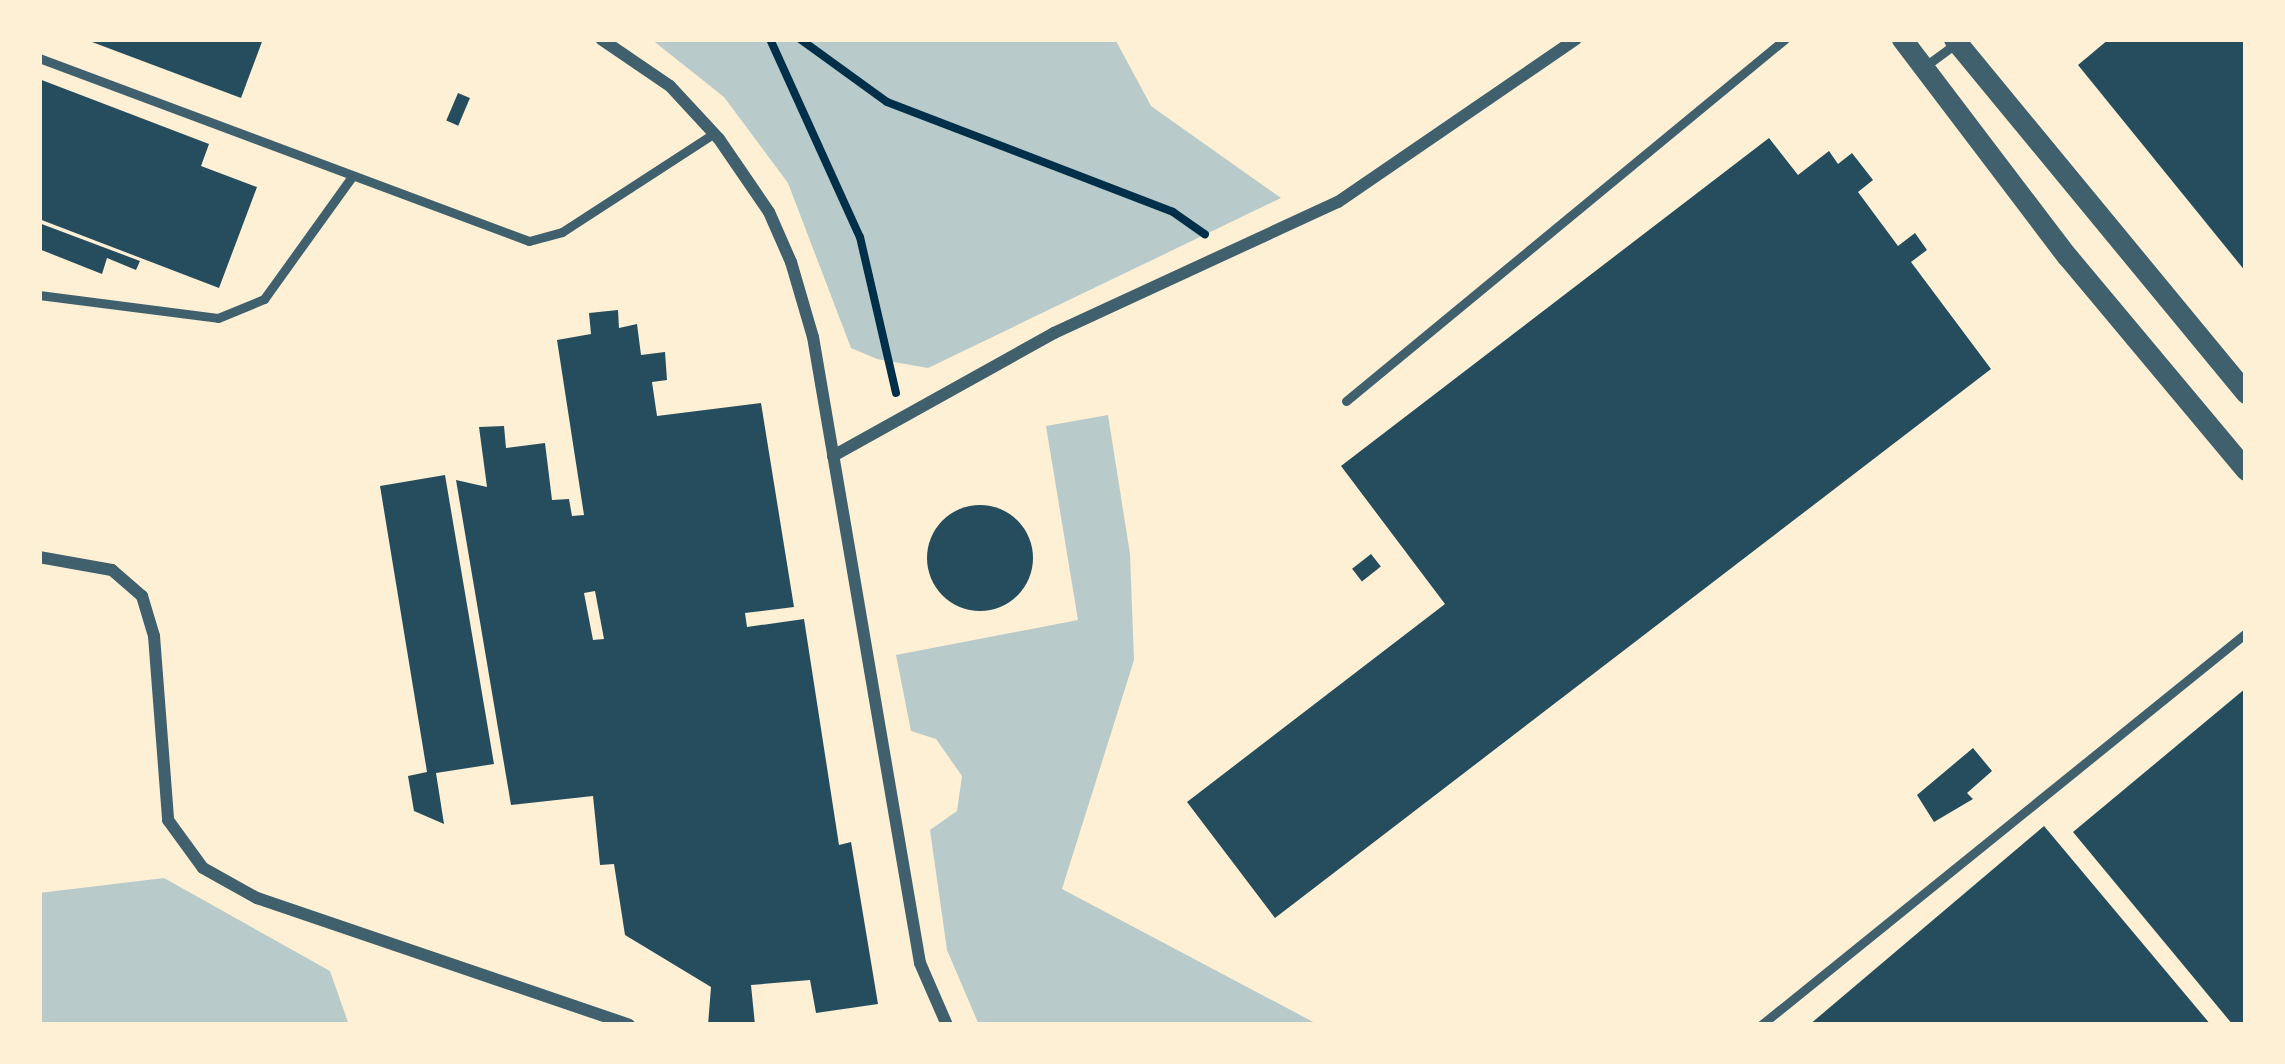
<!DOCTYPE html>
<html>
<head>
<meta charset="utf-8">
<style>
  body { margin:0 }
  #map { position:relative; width:2285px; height:1064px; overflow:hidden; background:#fdf0d5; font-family:Cabin,sans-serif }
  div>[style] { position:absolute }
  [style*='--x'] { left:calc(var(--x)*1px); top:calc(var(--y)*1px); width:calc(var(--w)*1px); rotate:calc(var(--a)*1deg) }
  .green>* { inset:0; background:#b9caca }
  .building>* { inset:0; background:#264d5e; transform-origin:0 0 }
  .round { border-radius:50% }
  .path>* { height:8px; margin:-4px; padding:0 4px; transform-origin:4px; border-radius:4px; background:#003049 }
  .service>* { height:9px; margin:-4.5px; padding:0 4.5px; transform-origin:4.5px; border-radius:4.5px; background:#3f606c }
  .minor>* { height:12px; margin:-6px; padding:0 6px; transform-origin:6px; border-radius:6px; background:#3f606c }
  .tertiary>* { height:21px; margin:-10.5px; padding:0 10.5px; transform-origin:10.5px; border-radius:10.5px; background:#3f606c }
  span { translate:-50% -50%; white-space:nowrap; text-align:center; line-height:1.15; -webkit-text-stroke:12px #fdf0d5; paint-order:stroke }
  .frame { position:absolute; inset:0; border:42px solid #fdf0d5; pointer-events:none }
</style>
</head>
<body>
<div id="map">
  <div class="green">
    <i style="clip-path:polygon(651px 39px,1115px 39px,1151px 106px,1281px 198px,928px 368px,877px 359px,851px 348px,788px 183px,724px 97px)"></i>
    <i style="clip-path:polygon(1108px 415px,1130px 554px,1134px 660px,1062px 889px,1319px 1025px,979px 1025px,947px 950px,930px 830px,957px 811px,962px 776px,936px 739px,911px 731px,896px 655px,1078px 620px,1046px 426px)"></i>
    <i style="clip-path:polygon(164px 878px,330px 971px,349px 1025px,39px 1025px,39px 893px)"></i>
  </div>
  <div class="building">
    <i style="clip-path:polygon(84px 39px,263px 39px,241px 98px)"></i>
    <i style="clip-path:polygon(2109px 39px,2246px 39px,2246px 272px,2078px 65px)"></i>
    <i style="clip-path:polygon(39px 79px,209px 144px,201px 166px,257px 187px,219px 288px,39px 219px)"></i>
    <i style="left:458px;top:93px;width:13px;height:30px;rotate:23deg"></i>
    <i style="clip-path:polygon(1769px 138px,1798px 175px,1829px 151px,1838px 164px,1852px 153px,1873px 180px,1858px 192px,1898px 246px,1915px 233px,1927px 250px,1911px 262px,1991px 369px,1275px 918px,1187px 802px,1445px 604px,1341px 466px)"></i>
    <i style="clip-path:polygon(39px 223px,140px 261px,136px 270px,107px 258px,102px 274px,39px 249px)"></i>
    <i style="clip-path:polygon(evenodd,618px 310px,619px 328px,637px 324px,641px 355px,665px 352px,667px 380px,652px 382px,657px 416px,761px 403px,794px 607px,745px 613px,747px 627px,804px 619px,839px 845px,851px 842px,878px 1004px,816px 1013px,810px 980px,751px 985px,755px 1025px,708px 1025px,711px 987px,625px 935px,614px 864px,600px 865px,593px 796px,511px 805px,456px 480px,487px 487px,479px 427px,504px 426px,506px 448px,545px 443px,552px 500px,569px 499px,572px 516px,584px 515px,557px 340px,591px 334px,589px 313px,618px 310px,595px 591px,604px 639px,593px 640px,584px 593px,595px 591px)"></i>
    <i style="clip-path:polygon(445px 475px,494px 764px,436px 773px,444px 824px,414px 811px,408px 776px,427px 772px,380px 486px)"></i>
    <i class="round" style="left:927px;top:505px;width:106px;height:106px"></i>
    <i style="left:1371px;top:554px;width:16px;height:24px;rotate:52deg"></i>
    <i style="clip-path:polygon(2246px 688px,2246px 1025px,2233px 1025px,2073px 832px)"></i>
    <i style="clip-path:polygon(1973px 748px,1992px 771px,1967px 793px,1973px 799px,1934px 822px,1917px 795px)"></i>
    <i style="clip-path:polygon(2044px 826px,2211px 1025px,1809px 1025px)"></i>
  </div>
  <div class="path">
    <i style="--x:770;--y:39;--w:217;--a:65.6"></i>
    <i style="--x:860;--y:237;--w:160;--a:77"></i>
    <i style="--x:800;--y:39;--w:107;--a:35.9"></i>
    <i style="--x:887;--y:102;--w:306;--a:21"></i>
    <i style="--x:1173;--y:212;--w:39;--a:35"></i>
  </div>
  <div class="service">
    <i style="--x:39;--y:58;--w:523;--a:20.48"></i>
    <i style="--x:529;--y:241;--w:34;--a:-15"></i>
    <i style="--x:562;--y:232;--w:180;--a:-33"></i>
    <i style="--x:1924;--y:67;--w:42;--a:-36.3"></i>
    <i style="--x:39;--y:295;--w:180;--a:7.3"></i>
    <i style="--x:218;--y:318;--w:50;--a:-22.4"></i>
    <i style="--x:264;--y:299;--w:149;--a:-54.3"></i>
    <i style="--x:1346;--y:401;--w:569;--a:-39.51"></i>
    <i style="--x:1761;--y:1025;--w:624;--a:-38.95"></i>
  </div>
  <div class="minor">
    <i style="--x:601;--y:39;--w:83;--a:34.3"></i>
    <i style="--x:670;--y:86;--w:72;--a:47.2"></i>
    <i style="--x:719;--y:139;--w:88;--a:55.6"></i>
    <i style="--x:769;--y:212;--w:55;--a:66.3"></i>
    <i style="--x:791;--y:262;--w:78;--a:73.7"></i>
    <i style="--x:813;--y:337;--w:635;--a:80.3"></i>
    <i style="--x:920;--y:963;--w:68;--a:66.5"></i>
    <i style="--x:833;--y:456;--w:253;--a:-29.1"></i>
    <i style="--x:1054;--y:333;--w:313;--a:-24.8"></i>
    <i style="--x:1338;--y:202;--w:288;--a:-34.4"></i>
    <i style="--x:39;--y:557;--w:74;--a:10.1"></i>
    <i style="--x:112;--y:570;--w:40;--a:41"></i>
    <i style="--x:142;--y:596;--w:42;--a:73.3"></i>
    <i style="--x:154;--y:636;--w:185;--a:85.6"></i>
    <i style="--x:168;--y:820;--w:59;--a:53.9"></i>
    <i style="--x:203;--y:868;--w:62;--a:29.1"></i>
    <i style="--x:257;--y:898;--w:393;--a:18.8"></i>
  </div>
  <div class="tertiary">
    <i style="--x:1902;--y:39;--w:273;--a:52.8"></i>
    <i style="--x:2067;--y:256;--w:279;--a:50.1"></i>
    <i style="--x:1954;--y:39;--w:459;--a:50.5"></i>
  </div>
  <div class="frame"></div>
</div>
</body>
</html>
